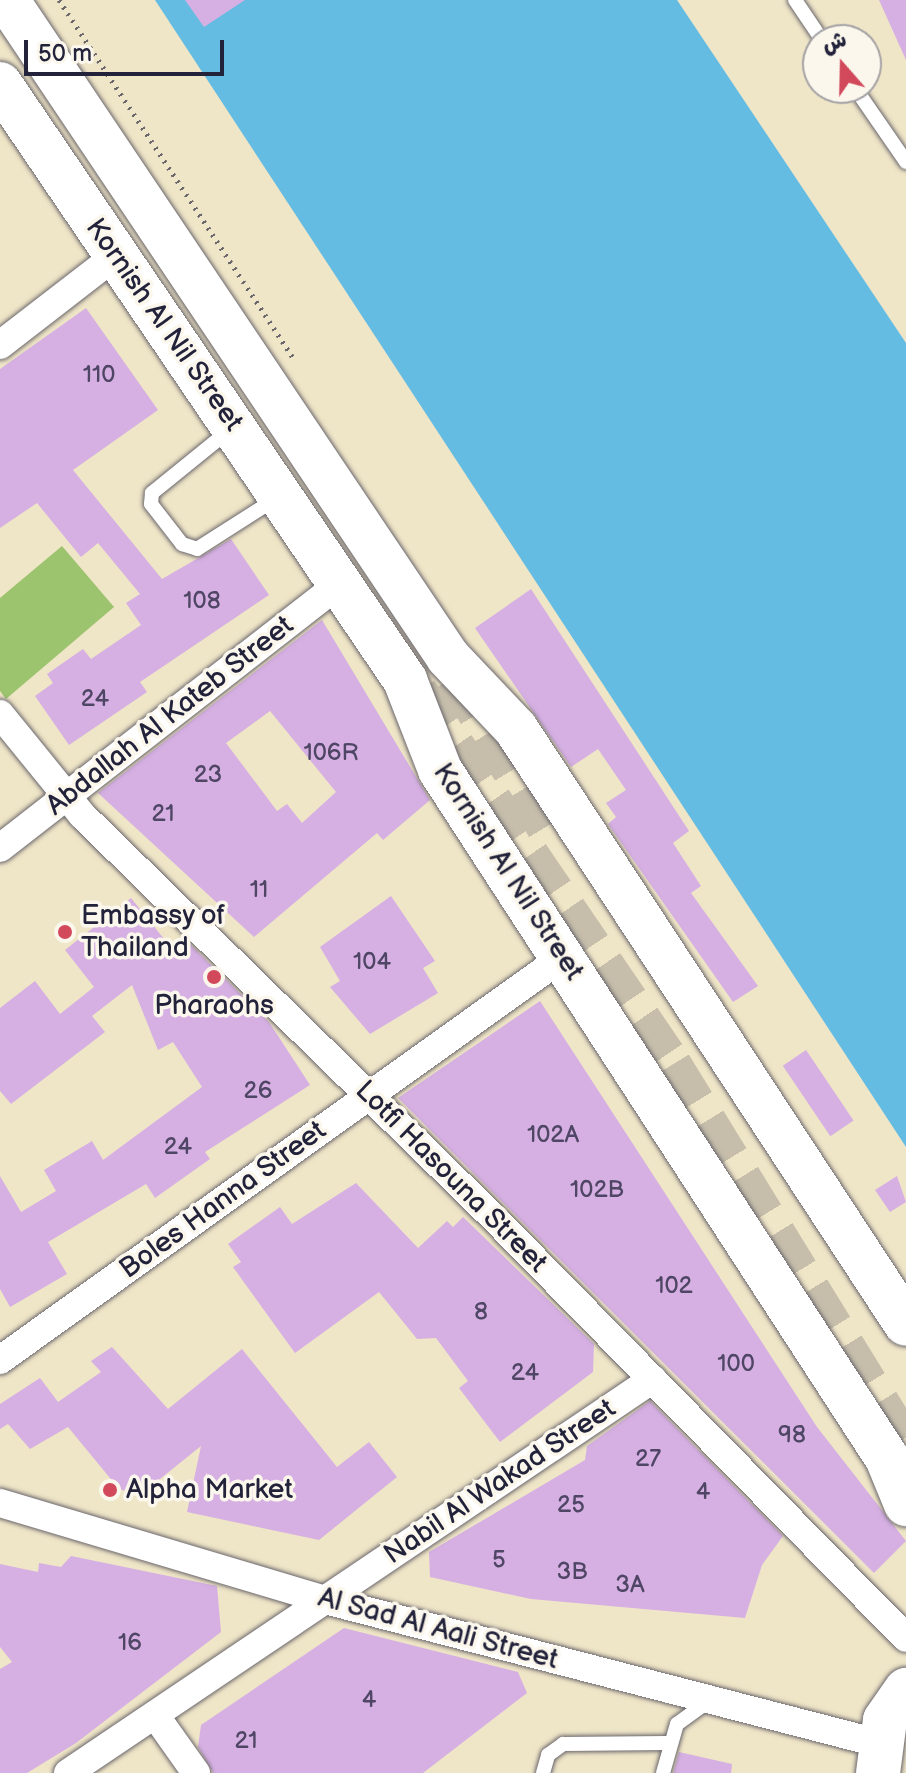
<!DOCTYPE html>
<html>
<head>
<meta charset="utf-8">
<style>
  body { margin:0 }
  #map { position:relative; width:906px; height:1773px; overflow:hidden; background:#efe5c7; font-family:"Balsamiq Sans","Playpen Sans Arabic",sans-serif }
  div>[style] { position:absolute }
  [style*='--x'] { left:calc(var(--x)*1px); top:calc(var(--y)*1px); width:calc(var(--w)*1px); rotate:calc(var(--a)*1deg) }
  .green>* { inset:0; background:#9cc36e }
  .water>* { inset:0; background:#65bce2 }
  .building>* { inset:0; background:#d6b0e3; transform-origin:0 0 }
  .primary-tunnel>* { height:44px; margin-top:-22px; transform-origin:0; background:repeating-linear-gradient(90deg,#c6beab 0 44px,transparent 0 66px) }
  .path>* { height:5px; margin-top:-2.5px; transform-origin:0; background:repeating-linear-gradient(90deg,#6a666c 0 2px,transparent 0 8px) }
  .roads { filter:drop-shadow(0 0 2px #6a666c) drop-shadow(0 0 2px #6a666c) }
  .service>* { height:14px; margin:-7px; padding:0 7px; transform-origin:7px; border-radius:7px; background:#fff }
  .minor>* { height:28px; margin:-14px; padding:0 14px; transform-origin:14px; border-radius:14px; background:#fff }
  .primary>* { height:44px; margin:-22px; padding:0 22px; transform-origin:22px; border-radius:22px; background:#fff }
  .dots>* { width:22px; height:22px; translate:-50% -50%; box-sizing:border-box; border:4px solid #fbf7ec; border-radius:50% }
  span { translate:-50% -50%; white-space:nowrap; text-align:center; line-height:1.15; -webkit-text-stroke:7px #fbf7ec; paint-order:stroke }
  .number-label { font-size:24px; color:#4f4665 }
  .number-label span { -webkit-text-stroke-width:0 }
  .street-label { font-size:28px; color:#22223b }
  .poi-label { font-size:28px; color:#22223b }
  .left { translate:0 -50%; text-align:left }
  .north { position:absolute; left:802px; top:24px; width:80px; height:80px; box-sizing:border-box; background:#fbf7ec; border:2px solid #a4a2a5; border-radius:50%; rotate:340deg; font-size:22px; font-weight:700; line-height:32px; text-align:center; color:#22223b }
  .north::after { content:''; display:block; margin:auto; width:28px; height:36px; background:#d1495b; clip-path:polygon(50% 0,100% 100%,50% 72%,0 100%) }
  .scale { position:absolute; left:24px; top:40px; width:200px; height:36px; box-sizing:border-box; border:4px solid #22223b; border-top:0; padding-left:10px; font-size:24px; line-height:28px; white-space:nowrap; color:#22223b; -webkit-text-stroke:6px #fbf7ec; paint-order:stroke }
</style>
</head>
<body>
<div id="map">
  <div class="green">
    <i style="clip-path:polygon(62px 546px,114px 607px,6px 699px,0 691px,0 598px)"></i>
  </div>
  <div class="water">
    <i style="clip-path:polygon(155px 0,677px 0,906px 343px,906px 1147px)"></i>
  </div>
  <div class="building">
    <i style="clip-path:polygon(185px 0,245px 0,204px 27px)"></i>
    <i style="clip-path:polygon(879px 0,906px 0,906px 60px)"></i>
    <i style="clip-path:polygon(86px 308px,158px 410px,73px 470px,162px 579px,231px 539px,269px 595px,140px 682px,147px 692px,69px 745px,35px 696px,53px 683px,47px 674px,83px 649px,91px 659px,141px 625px,126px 603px,140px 594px,98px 543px,81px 557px,37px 503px,0 528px,0 369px)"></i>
    <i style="clip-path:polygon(531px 589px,689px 831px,673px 843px,701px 886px,691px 893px,758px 986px,733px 1002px,608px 824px,616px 817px,606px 803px,626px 790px,598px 749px,571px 767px,475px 628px)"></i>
    <i style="clip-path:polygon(evenodd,322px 620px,430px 800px,383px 840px,377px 833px,254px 937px,98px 793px,322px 620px,270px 711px,336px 792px,302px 823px,287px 804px,277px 811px,226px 743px,270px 711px)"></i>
    <i style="clip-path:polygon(391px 896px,435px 961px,423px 968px,438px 993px,370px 1034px,330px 987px,340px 981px,320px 947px)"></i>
    <i style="clip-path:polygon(131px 898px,177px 955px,190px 944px,269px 1022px,310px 1085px,205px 1152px,210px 1159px,155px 1198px,146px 1184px,48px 1242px,67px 1274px,10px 1307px,0 1289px,0 1176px,21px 1212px,56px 1191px,44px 1170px,92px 1141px,103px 1160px,202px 1087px,173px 1042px,158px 1050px,132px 985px,92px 1016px,105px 1032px,11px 1104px,0 1091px,0 1008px,35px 981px,60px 1014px,94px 987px,65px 950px)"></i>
    <i style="clip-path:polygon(540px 1001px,817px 1427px,906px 1541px,874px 1573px,398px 1098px)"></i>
    <i style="left:806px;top:1050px;width:85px;height:28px;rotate:56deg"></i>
    <i style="clip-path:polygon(897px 1176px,906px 1202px,890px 1212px,875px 1190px)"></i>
    <i style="clip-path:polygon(356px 1183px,418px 1248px,447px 1221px,453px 1227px,463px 1217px,594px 1344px,593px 1372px,500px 1442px,459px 1388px,468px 1381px,436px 1338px,417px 1339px,379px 1292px,295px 1353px,233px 1267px,241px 1262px,228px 1244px,280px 1207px,292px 1224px)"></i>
    <i style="clip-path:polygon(112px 1347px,168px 1409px,242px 1349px,337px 1467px,369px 1442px,397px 1477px,319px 1540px,187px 1512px,201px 1446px,140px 1495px,119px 1489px,68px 1427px,30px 1449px,8px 1424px,0 1429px,0 1404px,40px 1378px,58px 1402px,101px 1372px,91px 1361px)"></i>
    <i style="clip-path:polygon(650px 1401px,783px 1536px,762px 1565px,745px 1618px,531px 1599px,430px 1577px,429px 1552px,585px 1460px,587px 1446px)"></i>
    <i style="clip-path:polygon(71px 1556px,217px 1586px,221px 1632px,76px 1743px,27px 1773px,0 1773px,0 1669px,12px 1662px,0 1647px,0 1564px,38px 1572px,39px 1563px,61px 1567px)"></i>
    <i style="clip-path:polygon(344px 1628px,518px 1672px,527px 1693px,423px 1773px,213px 1773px,198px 1747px,201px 1725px)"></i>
    <i style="clip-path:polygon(679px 1752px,732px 1764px,731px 1773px,673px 1773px)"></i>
  </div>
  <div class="primary-tunnel">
    <i style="--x:457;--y:675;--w:192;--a:58.9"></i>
    <i style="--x:416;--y:693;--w:451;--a:55.7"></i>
    <i style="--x:670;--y:1066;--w:450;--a:58.4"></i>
  </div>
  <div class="path">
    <i style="--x:59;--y:0;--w:431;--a:56.8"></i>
  </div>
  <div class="roads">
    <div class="service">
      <i style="--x:795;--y:0;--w:48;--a:56"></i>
      <i style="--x:855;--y:88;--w:90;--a:55.4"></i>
      <i style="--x:231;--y:429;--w:102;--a:141"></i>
      <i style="--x:152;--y:493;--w:11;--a:95"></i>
      <i style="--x:151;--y:504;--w:51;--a:52.2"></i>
      <i style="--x:182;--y:544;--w:16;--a:18"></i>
      <i style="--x:197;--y:549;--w:95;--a:-32.5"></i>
      <i style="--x:543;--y:1773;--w:19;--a:-74"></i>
      <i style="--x:548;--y:1755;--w:19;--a:-36"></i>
      <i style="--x:563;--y:1744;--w:103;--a:-0.6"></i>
      <i style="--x:663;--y:1773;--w:51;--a:-74.1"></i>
      <i style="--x:677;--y:1724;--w:37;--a:-36"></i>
    </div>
    <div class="minor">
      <i style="--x:0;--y:345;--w:145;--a:-37.7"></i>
      <i style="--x:0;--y:714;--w:130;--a:50.9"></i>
      <i style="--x:82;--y:815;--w:576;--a:44.37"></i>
      <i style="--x:494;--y:1218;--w:588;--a:45.55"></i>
      <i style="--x:0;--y:848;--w:431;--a:-37.9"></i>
      <i style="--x:0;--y:1360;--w:692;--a:-35.6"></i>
      <i style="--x:0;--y:1503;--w:339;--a:16.6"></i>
      <i style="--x:325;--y:1600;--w:571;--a:14.5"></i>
      <i style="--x:155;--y:1715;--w:71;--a:54.7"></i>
      <i style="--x:68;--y:1773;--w:705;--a:-33.96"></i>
    </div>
    <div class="primary">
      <i style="--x:7;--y:0;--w:791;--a:56.13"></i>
      <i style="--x:448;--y:657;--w:99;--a:46.6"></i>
      <i style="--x:516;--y:729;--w:711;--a:56.76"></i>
      <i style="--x:0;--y:84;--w:721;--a:55.8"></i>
      <i style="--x:405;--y:680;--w:97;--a:68.7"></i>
      <i style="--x:440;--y:770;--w:820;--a:56.99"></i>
      <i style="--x:887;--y:1458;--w:50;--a:67.6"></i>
      <i style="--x:878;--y:1773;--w:53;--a:-82.5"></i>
      <i style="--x:885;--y:1720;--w:37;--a:-55"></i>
    </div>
  </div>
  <div class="dots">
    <i style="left:65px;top:932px;background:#d1495b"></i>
    <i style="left:214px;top:977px;background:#d1495b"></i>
    <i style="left:110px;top:1490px;background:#d1495b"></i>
  </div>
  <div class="number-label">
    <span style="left:99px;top:375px">110</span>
    <span style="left:202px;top:601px">108</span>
    <span style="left:95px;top:699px">24</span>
    <span style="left:331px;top:753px">106R</span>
    <span style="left:208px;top:775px">23</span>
    <span style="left:163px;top:814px">21</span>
    <span style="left:259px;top:890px">11</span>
    <span style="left:372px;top:962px">104</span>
    <span style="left:258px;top:1091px">26</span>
    <span style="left:553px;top:1135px">102A</span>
    <span style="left:178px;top:1147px">24</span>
    <span style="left:597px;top:1190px">102B</span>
    <span style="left:674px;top:1286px">102</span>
    <span style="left:481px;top:1312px">8</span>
    <span style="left:736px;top:1364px">100</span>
    <span style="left:525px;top:1373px">24</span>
    <span style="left:792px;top:1435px">98</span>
    <span style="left:648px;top:1459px">27</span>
    <span style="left:703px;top:1492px">4</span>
    <span style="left:571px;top:1505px">25</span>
    <span style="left:499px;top:1560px">5</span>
    <span style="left:572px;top:1572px">3B</span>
    <span style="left:630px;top:1585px">3A</span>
    <span style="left:130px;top:1643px">16</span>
    <span style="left:369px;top:1700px">4</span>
    <span style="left:246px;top:1741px">21</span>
  </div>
  <div class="street-label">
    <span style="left:164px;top:325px;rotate:55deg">Kornish Al Nil Street</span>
    <span style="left:170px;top:716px;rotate:-38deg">Abdallah Al Kateb Street</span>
    <span style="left:508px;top:872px;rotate:57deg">Kornish Al Nil Street</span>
    <span style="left:451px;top:1177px;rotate:45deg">Lotfi Hasouna Street</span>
    <span style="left:223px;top:1200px;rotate:-36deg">Boles Hanna Street</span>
    <span style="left:500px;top:1482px;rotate:-34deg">Nabil Al Wakad Street</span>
    <span style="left:438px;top:1629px;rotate:15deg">Al Sad Al Aali Street</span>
  </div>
  <div class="poi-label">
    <span class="left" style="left:81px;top:932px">Embassy of<br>Thailand</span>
    <span style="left:214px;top:1006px">Pharaohs</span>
    <span class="left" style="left:126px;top:1490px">Alpha Market</span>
  </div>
  <div class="north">ش</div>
  <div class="scale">50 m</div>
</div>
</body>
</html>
